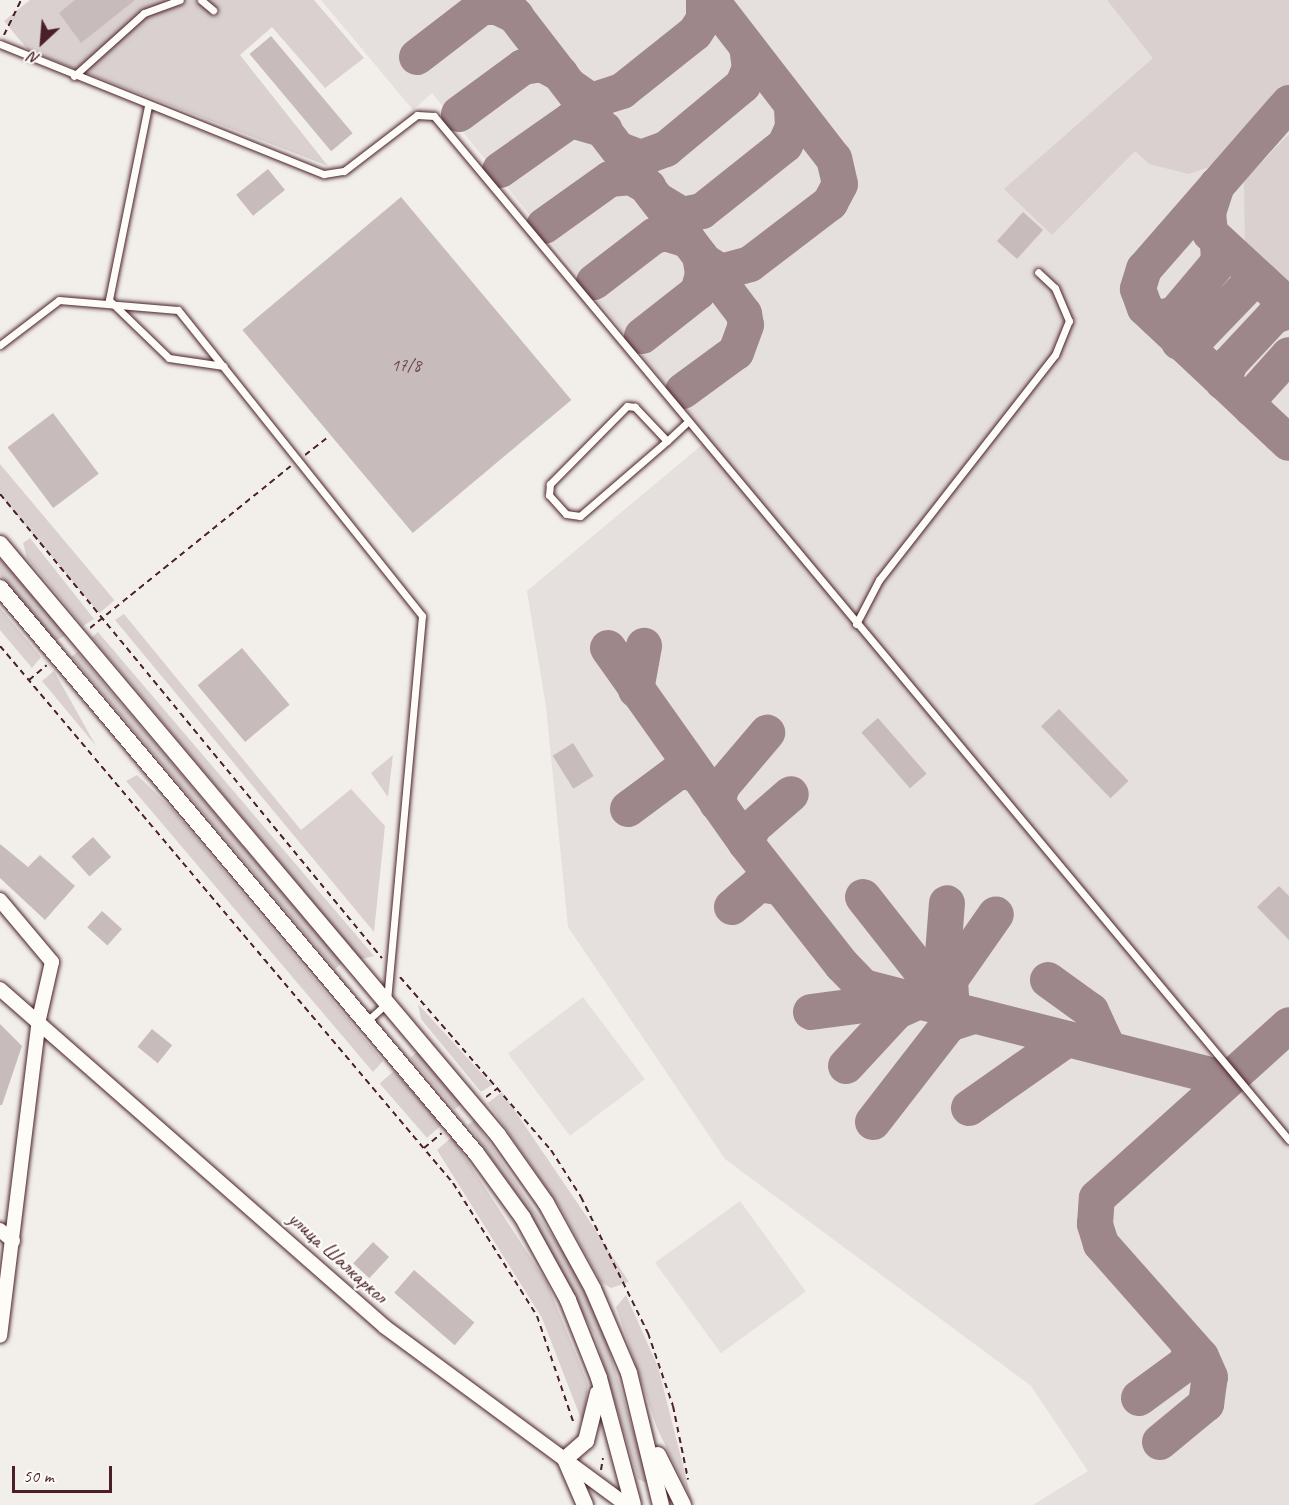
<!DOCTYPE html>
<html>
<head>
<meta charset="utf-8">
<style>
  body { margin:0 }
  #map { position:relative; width:1289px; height:1505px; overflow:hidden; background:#f2efeb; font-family:Caveat,sans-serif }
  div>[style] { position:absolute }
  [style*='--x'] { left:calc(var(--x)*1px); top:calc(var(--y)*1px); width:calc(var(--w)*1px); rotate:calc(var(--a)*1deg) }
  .built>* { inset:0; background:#e5dfdd; transform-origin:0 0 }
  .green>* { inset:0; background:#d9d0cf; transform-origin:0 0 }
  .taxiway>* { height:36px; margin:-18px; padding:0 18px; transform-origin:18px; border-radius:18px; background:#9e878b }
  .building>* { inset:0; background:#c8bbbb; transform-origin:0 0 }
  .path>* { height:2px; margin-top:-1px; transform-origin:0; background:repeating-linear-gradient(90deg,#4a1f2b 0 6px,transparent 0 10.5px) }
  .roads { filter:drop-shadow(0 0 2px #4a1f2b) drop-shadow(0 0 2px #4a1f2b) }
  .service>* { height:7px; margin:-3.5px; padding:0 3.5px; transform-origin:3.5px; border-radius:3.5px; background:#fdfcf7 }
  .minor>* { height:14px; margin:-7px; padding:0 7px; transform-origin:7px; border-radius:7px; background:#fdfcf7 }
  .tertiary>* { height:16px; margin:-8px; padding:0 8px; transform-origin:8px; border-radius:8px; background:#fdfcf7 }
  span { translate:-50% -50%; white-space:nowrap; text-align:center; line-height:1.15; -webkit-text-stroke:4.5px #fdfcf7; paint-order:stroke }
  .number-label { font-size:18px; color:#6a464f }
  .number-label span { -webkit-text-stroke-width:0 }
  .street-label { font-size:21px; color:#4a1f2b }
  .north { position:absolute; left:12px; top:12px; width:60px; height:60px; -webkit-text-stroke:4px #fdfcf7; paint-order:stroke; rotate:206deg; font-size:16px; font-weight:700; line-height:24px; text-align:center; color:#4a1f2b }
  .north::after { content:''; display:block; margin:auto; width:21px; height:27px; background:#4a1f2b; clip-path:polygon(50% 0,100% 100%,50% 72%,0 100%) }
  .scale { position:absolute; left:12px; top:1466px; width:100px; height:27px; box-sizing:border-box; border:3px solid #4a1f2b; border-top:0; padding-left:8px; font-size:18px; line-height:21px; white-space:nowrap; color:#4a1f2b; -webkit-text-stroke:4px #fdfcf7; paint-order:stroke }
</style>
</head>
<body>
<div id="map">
  <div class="built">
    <i style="clip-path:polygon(321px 0,1289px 0,1289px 1505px,1033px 1505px,1088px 1471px,1031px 1386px,725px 1159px,568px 927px,546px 707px,527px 591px,709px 439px,432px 93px,413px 110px)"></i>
    <i style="left:583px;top:997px;width:103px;height:94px;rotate:53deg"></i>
    <i style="left:740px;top:1201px;width:112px;height:105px;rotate:54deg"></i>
  </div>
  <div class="green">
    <i style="clip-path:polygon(30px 0,314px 0,364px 58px,325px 88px,272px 27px,240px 55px,328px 166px,29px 51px,4px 21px)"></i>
    <i style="clip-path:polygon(1107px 0,1289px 0,1289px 88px,1220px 163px,1189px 174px,1149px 164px,1135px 151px,1052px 235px,1004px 189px,1153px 58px)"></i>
    <i style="clip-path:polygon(1289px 134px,1289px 289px,1245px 249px,1244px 181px)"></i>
    <i style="left:0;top:464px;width:178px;height:20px;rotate:50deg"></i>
    <i style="clip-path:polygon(30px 538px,94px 619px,83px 626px,27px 558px,23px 543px)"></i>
    <i style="clip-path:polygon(0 558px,66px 635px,55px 641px,0 575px)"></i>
    <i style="clip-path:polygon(0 608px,41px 657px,32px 668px,0 630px)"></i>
    <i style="clip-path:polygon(124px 614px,301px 830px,351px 789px,385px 826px,374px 932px,115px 620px)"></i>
    <i style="clip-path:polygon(98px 632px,374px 956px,361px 959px,92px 637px)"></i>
    <i style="clip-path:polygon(77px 652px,342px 963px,335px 969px,72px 657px)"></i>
    <i style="clip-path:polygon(54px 671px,96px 746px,42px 681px)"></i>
    <i style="clip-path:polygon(393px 755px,388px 797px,371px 773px)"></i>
    <i style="clip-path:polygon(137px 775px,172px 809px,383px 1061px,373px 1072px,126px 781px)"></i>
    <i style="clip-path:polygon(418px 1004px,492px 1085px,481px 1092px,421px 1019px)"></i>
    <i style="left:417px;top:1052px;width:68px;height:9px;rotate:49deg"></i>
    <i style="left:394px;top:1071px;width:72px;height:19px;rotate:49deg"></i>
    <i style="clip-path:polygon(502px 1092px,593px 1226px,629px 1282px,611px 1288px,601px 1282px,560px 1207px,488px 1103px)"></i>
    <i style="clip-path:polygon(474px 1120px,572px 1265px,604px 1333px,649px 1484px,638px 1479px,595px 1336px,519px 1197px,468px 1125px)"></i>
    <i style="clip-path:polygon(452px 1137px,547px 1283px,588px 1384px,583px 1424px,542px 1318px,437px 1150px)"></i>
    <i style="clip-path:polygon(626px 1295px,658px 1367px,692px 1501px,657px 1428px,616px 1307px)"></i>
  </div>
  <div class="taxiway">
    <i style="--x:503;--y:0;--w:303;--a:52.4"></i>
    <i style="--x:417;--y:57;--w:82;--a:-37.6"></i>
    <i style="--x:482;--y:7;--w:15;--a:0"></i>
    <i style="--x:497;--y:7;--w:21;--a:25"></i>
    <i style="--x:571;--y:87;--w:24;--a:35"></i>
    <i style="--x:591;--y:101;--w:33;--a:-18"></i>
    <i style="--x:622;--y:91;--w:93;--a:-38.5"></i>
    <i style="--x:695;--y:33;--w:17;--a:-57"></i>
    <i style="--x:704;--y:19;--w:19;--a:-90"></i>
    <i style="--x:1289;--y:103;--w:220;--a:131.1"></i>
    <i style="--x:1144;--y:269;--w:21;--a:107"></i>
    <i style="--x:1138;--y:289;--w:20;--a:70"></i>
    <i style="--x:1145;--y:308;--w:197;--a:43.2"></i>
    <i style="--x:459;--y:114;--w:79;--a:-36.3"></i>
    <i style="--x:523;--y:67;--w:19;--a:-9"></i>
    <i style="--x:542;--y:64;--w:21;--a:28"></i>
    <i style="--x:620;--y:150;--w:22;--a:21"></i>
    <i style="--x:641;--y:158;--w:27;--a:-20"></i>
    <i style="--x:666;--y:149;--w:100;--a:-39.7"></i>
    <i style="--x:743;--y:85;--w:18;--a:-68"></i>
    <i style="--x:750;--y:68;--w:21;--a:-98"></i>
    <i style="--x:500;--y:170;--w:87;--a:-35.2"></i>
    <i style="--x:571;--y:120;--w:35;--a:16"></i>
    <i style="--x:1217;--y:185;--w:29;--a:108"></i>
    <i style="--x:1208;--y:213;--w:20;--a:84"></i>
    <i style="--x:1210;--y:233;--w:108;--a:42.7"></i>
    <i style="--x:659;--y:201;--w:27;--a:31"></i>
    <i style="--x:682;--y:215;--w:20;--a:-11"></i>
    <i style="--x:702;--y:211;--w:106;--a:-38.5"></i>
    <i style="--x:785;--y:145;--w:20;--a:-66"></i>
    <i style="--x:793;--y:127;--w:20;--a:-93"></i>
    <i style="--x:544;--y:226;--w:81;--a:-35.5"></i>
    <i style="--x:610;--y:179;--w:21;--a:-5"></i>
    <i style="--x:631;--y:177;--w:20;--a:30"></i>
    <i style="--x:705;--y:262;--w:19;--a:32"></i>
    <i style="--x:721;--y:272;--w:30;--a:-15"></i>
    <i style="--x:750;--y:264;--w:101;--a:-37.3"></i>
    <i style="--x:830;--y:203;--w:21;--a:-62"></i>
    <i style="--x:840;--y:184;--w:26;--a:-103"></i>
    <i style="--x:834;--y:159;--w:201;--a:-127.7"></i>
    <i style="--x:594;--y:282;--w:76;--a:-37.5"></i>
    <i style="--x:654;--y:236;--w:11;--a:-15"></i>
    <i style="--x:665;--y:233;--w:24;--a:17"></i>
    <i style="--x:688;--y:240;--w:93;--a:52.9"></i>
    <i style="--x:744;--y:314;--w:11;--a:80"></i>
    <i style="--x:746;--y:325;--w:29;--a:110"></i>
    <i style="--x:736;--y:352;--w:66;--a:143.7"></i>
    <i style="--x:1157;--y:319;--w:19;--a:-16"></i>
    <i style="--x:1175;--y:314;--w:68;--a:-49.8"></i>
    <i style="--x:1219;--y:262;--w:20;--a:-93"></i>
    <i style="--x:642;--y:336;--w:71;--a:-38.2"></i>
    <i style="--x:698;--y:292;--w:19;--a:-74"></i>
    <i style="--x:703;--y:274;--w:18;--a:-99"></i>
    <i style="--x:1179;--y:342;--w:21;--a:-17"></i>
    <i style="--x:1199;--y:336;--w:74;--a:-46.1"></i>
    <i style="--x:1250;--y:283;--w:13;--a:-4"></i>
    <i style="--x:1223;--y:382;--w:20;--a:-70"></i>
    <i style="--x:1230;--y:363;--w:64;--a:-46.9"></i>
    <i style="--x:1274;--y:316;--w:16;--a:-18"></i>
    <i style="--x:1252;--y:409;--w:15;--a:-82"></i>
    <i style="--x:1254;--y:394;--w:52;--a:-48.1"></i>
    <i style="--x:608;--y:648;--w:239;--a:54.7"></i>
    <i style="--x:746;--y:843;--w:155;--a:51.8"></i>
    <i style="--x:842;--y:965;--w:30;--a:46"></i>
    <i style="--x:863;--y:987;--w:49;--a:14.3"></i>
    <i style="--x:636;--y:690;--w:45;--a:-79.7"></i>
    <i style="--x:717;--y:803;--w:18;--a:-74"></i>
    <i style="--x:722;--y:786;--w:70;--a:-49.7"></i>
    <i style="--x:628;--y:809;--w:64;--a:-36.7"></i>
    <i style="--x:679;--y:771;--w:15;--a:8"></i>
    <i style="--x:746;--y:843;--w:17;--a:-66"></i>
    <i style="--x:753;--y:827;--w:50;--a:-41"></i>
    <i style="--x:863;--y:897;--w:144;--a:51.8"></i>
    <i style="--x:952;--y:1010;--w:30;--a:-94"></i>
    <i style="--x:950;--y:980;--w:80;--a:-55.1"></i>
    <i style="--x:732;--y:907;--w:35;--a:-40"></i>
    <i style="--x:759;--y:884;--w:20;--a:9"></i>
    <i style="--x:1048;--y:980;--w:53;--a:35.8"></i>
    <i style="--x:1091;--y:1011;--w:41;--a:65.3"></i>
    <i style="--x:940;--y:992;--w:89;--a:-85.5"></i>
    <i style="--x:811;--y:1012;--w:100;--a:-7.5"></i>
    <i style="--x:910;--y:999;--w:327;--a:14.2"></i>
    <i style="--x:846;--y:1066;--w:75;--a:-47.2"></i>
    <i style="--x:897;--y:1011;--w:24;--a:-24"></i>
    <i style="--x:969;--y:1108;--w:120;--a:-35.1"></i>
    <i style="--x:873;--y:1122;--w:124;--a:-52.2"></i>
    <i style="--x:949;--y:1024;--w:26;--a:-18"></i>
    <i style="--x:1139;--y:1398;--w:61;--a:-36.3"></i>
    <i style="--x:1188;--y:1362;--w:17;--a:-83"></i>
    <i style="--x:1160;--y:1442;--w:60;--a:-39.6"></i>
    <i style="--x:1206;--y:1404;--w:27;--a:-82"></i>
    <i style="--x:1210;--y:1377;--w:22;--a:-114"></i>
    <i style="--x:1201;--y:1357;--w:151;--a:-131.5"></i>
    <i style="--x:1101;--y:1244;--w:21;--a:-107"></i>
    <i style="--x:1095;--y:1224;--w:26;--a:-86"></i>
    <i style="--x:1097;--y:1198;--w:258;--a:-42"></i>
  </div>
  <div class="building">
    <i style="clip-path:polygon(75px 0,135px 0,81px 43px,59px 13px)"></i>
    <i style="left:271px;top:36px;width:127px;height:28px;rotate:50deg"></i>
    <i style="left:268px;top:169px;width:27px;height:41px;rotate:51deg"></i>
    <i style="left:401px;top:197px;width:265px;height:207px;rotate:50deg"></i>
    <i style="left:1023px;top:212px;width:27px;height:39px;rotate:42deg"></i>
    <i style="left:53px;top:413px;width:76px;height:57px;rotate:53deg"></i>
    <i style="left:242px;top:648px;width:74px;height:58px;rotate:50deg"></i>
    <i style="left:1059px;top:709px;width:100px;height:25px;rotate:46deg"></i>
    <i style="left:878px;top:718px;width:74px;height:22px;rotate:49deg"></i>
    <i style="left:573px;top:743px;width:39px;height:24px;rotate:58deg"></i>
    <i style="left:93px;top:837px;width:27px;height:29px;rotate:48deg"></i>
    <i style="clip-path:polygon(0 844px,28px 867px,40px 855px,75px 886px,45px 920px,0 878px)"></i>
    <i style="clip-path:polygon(1279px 886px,1289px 896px,1289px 940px,1257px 907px)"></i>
    <i style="left:102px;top:911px;width:27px;height:22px;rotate:42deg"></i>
    <i style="clip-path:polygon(0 1024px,22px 1046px,2px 1105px,0 1105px)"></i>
    <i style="left:152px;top:1029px;width:26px;height:23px;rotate:39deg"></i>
    <i style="left:373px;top:1242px;width:22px;height:29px;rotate:43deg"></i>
    <i style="left:414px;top:1270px;width:80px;height:30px;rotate:41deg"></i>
  </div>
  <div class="path">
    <i style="--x:4;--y:35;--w:39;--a:-64"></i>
    <i style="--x:305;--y:455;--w:31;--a:-38"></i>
    <i style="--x:0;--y:494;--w:601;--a:50.54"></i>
    <i style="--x:90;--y:628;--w:258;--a:-38.9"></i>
    <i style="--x:0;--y:646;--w:703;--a:49.85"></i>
    <i style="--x:453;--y:1183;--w:157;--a:57.7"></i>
    <i style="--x:537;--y:1316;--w:114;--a:71.1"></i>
    <i style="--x:29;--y:680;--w:23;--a:-40"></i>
    <i style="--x:400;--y:977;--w:230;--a:48.9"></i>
    <i style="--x:551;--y:1150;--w:56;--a:57.4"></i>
    <i style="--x:581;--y:1197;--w:152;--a:63.8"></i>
    <i style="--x:648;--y:1333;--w:77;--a:71.1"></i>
    <i style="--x:673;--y:1406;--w:75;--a:78.4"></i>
    <i style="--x:486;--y:1097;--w:15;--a:-37"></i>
    <i style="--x:424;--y:1148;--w:23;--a:-40"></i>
    <i style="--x:601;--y:1470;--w:12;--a:-81"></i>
  </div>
  <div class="roads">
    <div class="service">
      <i style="--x:201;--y:0;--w:16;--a:40"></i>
      <i style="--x:0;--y:44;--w:349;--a:21.9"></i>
      <i style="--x:324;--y:174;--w:20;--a:-9"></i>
      <i style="--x:344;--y:171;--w:92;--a:-37.5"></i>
      <i style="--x:417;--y:115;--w:17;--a:3"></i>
      <i style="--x:434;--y:116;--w:1334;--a:50.14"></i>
      <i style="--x:74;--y:76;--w:94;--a:-42"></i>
      <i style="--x:144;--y:13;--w:38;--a:-20"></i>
      <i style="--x:148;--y:106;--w:198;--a:101.4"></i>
      <i style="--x:109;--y:300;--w:83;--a:44"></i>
      <i style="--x:169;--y:358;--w:55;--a:8.4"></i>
      <i style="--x:0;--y:345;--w:74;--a:-37.3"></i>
      <i style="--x:59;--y:300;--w:119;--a:4.8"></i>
      <i style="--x:178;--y:310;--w:391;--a:51.4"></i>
      <i style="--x:422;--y:616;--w:389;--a:95.2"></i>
      <i style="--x:387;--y:1003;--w:28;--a:138"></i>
      <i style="--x:667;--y:441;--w:47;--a:-133.3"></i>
      <i style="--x:635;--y:407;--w:8;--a:-173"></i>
      <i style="--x:627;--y:406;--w:110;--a:134.6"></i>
      <i style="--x:550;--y:484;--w:11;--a:95"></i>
      <i style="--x:549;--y:495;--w:25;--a:48"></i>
      <i style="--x:566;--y:514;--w:14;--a:8"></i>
      <i style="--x:580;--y:516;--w:115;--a:-40.8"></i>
      <i style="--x:667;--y:441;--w:25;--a:-43"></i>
      <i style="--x:856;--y:624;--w:50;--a:-62.4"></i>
      <i style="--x:879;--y:580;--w:286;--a:-52"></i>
      <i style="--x:1055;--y:355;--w:37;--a:-68"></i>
      <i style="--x:1069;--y:321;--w:36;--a:-113"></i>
      <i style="--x:1055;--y:288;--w:23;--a:-137"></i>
    </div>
    <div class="minor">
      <i style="--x:0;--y:900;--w:81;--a:50"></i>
      <i style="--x:52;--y:962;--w:58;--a:102.8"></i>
      <i style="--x:39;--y:1019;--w:319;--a:97"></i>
      <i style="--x:0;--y:989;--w:512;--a:41.28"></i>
      <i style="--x:385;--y:1327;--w:300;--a:36.4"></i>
      <i style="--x:0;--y:1230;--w:17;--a:40"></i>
    </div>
    <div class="tertiary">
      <i style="--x:0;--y:544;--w:773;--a:49.88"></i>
      <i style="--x:498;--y:1135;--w:83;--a:54.8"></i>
      <i style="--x:546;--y:1203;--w:98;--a:61.3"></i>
      <i style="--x:593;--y:1289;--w:91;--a:66.8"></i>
      <i style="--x:629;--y:1373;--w:136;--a:76.4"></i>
      <i style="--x:0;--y:588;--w:739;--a:49.89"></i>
      <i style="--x:476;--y:1153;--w:80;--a:54.1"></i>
      <i style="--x:523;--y:1218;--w:94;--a:61.2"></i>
      <i style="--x:568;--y:1300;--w:84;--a:68.3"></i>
      <i style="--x:599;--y:1378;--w:131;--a:75"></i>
      <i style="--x:658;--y:1455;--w:56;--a:63.4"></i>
      <i style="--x:585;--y:1505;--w:50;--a:-113.5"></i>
      <i style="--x:565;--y:1459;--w:28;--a:-41"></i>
      <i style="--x:586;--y:1441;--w:49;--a:-76"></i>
    </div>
  </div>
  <div class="number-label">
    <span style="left:406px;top:365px">17/8</span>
  </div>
  <div class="street-label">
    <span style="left:338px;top:1257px;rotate:42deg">улица Шалкаркол</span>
  </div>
  <div class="north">N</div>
  <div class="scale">50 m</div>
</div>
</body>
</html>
